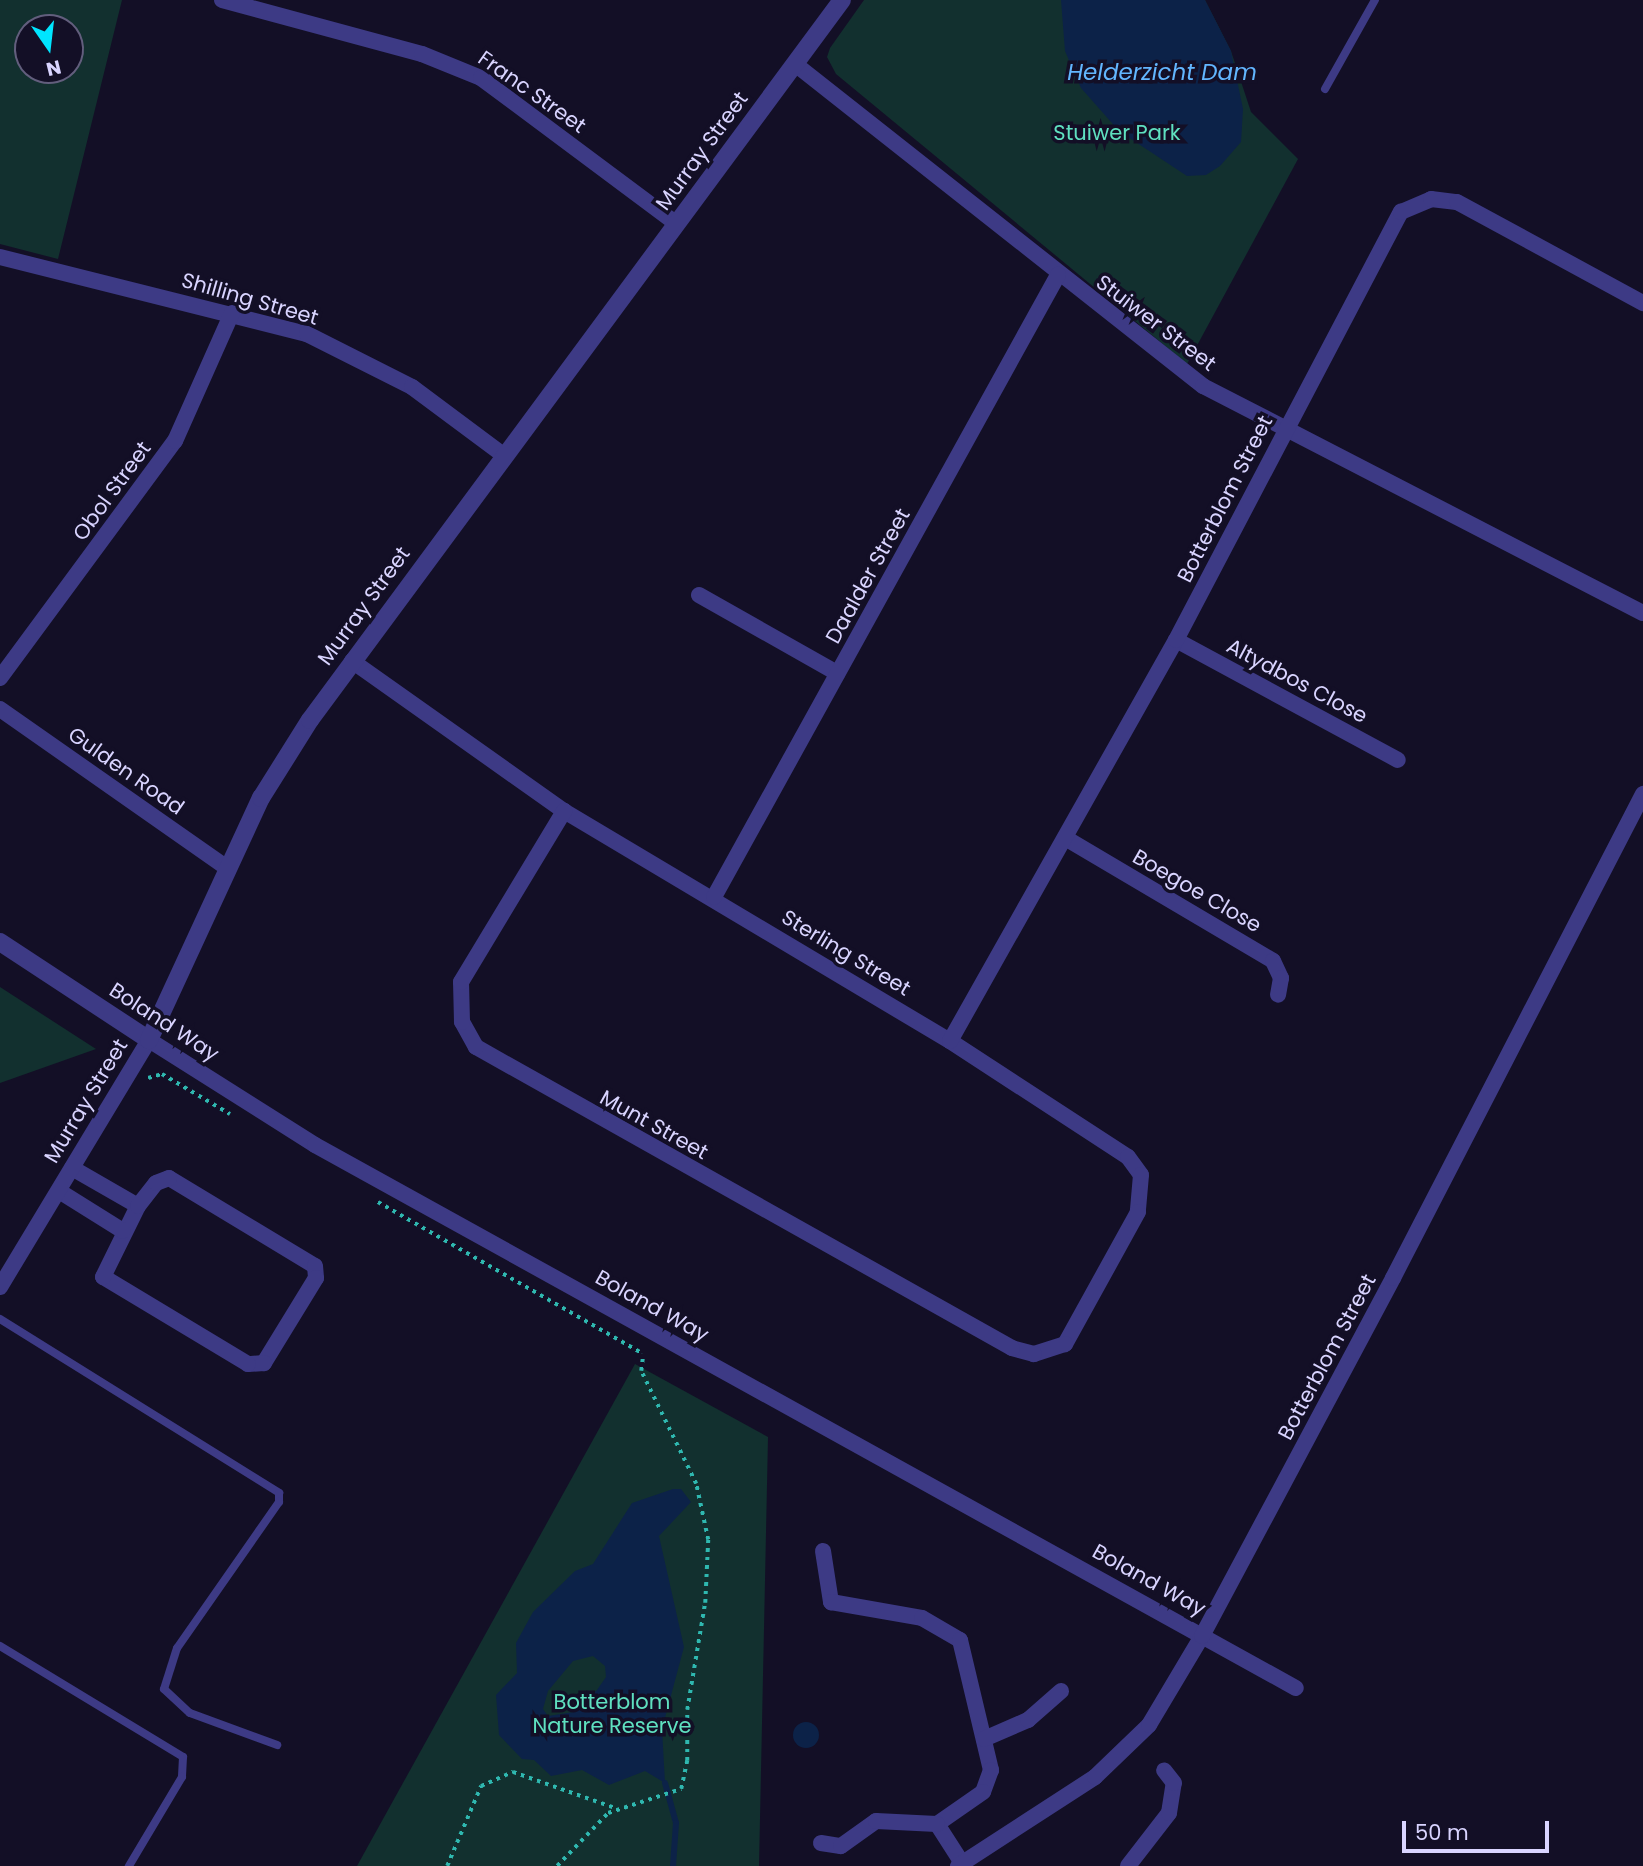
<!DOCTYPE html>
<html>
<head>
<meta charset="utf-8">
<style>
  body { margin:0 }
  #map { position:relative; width:1643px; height:1866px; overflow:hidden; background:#130f26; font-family:Poppins,sans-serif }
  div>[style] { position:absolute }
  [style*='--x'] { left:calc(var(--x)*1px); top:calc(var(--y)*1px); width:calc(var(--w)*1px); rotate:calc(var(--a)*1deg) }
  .green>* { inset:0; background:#12302f }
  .water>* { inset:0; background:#0c2248 }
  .round { border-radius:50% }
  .stream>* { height:6px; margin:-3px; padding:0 3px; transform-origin:3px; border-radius:3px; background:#0c2248 }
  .path>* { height:3.5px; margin-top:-1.75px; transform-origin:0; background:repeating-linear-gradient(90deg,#2fb8b0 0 3.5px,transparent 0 8.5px) }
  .service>* { height:8px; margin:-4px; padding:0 4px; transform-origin:4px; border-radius:4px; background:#3d3a85 }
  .minor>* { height:16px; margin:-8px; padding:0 8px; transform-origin:8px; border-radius:8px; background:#3d3a85 }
  .tertiary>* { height:18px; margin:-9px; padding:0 9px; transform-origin:9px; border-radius:9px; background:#3d3a85 }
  span { translate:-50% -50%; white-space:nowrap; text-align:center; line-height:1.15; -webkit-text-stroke:7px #130f26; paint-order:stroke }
  .street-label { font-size:21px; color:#d9d4ff }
  .park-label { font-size:21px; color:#5fe0c0 }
  .water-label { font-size:23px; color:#62b6ff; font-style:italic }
  .north { position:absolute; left:14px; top:14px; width:70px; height:70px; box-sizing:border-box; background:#130f26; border:2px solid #625e7d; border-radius:50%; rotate:166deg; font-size:19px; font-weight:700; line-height:28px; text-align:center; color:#d9d4ff }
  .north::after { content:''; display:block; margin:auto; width:24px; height:32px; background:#00e5ff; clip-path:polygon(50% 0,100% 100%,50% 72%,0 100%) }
  .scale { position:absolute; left:1402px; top:1821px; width:147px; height:32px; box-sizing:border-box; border:4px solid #d9d4ff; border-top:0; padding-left:9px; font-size:21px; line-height:24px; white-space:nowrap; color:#d9d4ff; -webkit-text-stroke:5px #130f26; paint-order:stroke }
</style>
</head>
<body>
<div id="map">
  <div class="green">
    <i style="clip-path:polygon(evenodd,0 0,122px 0,58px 259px,0 244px,0 0,28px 28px,70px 28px,70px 70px,28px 70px,28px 28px)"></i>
    <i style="clip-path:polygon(864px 0,1205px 0,1231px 51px,1251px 112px,1298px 159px,1187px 364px,836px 74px,827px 57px,830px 48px)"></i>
    <i style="clip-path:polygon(0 987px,96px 1049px,0 1083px)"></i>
    <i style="clip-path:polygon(635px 1364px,768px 1437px,759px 1866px,357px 1866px)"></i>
  </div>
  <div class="water">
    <i style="clip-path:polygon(1061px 0,1205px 0,1231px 51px,1243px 109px,1241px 142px,1220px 166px,1206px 175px,1187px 176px,1119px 131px,1081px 88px,1065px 51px)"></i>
    <i style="clip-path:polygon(evenodd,673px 1489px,681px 1489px,691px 1502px,659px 1536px,684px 1647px,662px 1729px,665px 1783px,645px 1771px,609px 1785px,582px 1770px,551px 1776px,534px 1760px,522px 1759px,499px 1735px,496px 1695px,517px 1673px,516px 1643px,533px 1612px,575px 1571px,593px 1564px,632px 1503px,673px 1489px,593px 1656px,605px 1666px,606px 1677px,597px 1690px,574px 1712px,548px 1716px,543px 1709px,548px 1691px,573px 1661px,593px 1656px)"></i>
    <i class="round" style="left:793px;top:1722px;width:26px;height:26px"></i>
  </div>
  <div class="stream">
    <i style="--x:665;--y:1783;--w:41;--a:74.6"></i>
    <i style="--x:676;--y:1823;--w:43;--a:94"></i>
  </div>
  <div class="path">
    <i style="--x:148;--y:1078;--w:15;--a:-16"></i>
    <i style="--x:162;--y:1074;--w:79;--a:30.5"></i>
    <i style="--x:378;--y:1202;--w:305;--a:29.8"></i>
    <i style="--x:447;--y:1866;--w:87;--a:-67"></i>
    <i style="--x:481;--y:1786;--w:35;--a:-24"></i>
    <i style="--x:513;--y:1772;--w:111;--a:19.4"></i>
    <i style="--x:557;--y:1866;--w:74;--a:-46.1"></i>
    <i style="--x:608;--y:1813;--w:77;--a:-18.2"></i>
    <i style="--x:681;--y:1789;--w:29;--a:-78"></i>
    <i style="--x:687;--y:1761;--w:51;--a:-90"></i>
    <i style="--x:687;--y:1710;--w:109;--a:-80.5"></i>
    <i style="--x:705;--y:1603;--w:63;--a:-87.3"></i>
    <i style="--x:708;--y:1540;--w:57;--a:-102.1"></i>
    <i style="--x:696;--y:1484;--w:126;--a:-116"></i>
    <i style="--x:641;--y:1371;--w:17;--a:-83"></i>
  </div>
  <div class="service">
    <i style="--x:1325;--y:89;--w:102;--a:-60.7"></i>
    <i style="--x:0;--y:1319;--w:329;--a:31.9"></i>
    <i style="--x:279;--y:1493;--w:9;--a:90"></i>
    <i style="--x:279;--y:1502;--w:178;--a:124.9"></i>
    <i style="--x:177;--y:1648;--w:43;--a:107.6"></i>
    <i style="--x:164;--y:1689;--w:35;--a:43"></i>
    <i style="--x:190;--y:1713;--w:93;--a:20.2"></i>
    <i style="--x:0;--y:1646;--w:214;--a:31.2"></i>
    <i style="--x:183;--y:1757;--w:20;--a:93"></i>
    <i style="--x:182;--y:1777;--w:104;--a:120.8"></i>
  </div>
  <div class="minor">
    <i style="--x:222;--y:0;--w:207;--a:15.1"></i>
    <i style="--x:422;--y:54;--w:64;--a:22.1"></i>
    <i style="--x:481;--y:78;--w:244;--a:36.7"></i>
    <i style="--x:795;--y:64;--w:520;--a:38.28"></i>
    <i style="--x:1203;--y:386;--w:495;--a:27.3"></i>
    <i style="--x:0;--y:257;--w:317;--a:14.1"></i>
    <i style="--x:307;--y:334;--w:118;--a:26.8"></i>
    <i style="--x:412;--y:387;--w:112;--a:36.7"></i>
    <i style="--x:699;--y:595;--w:159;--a:29.5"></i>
    <i style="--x:1176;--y:640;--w:252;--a:28.4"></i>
    <i style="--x:352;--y:661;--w:260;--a:35.3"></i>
    <i style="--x:564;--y:811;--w:449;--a:30.8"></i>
    <i style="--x:950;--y:1041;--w:212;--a:33.1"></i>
    <i style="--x:1128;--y:1157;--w:22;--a:54"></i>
    <i style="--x:1141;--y:1175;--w:37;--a:95"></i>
    <i style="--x:1138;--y:1212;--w:151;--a:118.9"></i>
    <i style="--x:1065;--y:1344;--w:33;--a:162"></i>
    <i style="--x:1034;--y:1354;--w:23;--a:-165"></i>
    <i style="--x:1012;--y:1348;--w:615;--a:-150.68"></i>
    <i style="--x:476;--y:1047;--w:29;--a:-119"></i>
    <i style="--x:462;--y:1022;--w:40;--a:-91.4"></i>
    <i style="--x:461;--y:982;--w:200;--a:-58.9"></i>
    <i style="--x:0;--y:678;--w:295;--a:-53.6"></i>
    <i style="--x:175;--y:441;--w:140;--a:-66"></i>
    <i style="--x:0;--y:709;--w:277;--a:35"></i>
    <i style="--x:1067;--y:839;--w:239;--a:30.6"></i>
    <i style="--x:1273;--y:961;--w:19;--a:65"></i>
    <i style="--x:1281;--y:978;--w:17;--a:100"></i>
    <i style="--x:714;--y:897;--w:711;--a:-61.06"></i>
    <i style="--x:950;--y:1041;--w:460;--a:-60.6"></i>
    <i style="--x:1176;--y:640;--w:484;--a:-62.3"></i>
    <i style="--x:1401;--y:212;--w:33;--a:-23"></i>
    <i style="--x:1431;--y:199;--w:26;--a:7"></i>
    <i style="--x:1457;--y:202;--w:212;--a:28.5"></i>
    <i style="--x:72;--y:1168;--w:76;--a:29.9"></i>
    <i style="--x:169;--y:1178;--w:170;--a:31.1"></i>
    <i style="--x:315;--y:1266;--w:12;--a:85"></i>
    <i style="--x:316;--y:1278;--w:100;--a:121.5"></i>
    <i style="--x:264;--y:1363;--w:16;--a:176"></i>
    <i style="--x:248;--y:1364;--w:169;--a:-149"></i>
    <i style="--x:103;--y:1277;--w:79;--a:-63.8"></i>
    <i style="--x:138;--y:1206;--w:29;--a:-52"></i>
    <i style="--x:156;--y:1183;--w:14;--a:-21"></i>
    <i style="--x:59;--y:1191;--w:75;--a:32"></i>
    <i style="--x:0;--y:1287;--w:288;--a:-58.9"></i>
    <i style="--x:149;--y:1040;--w:196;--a:32.3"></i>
    <i style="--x:315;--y:1145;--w:1121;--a:28.97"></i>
    <i style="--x:823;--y:1551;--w:52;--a:81.1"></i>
    <i style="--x:831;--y:1602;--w:92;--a:10"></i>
    <i style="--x:922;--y:1618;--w:44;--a:30.1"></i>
    <i style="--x:960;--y:1640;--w:134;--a:76.6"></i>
    <i style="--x:991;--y:1770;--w:23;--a:110"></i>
    <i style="--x:983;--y:1792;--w:56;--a:145.2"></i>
    <i style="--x:937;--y:1824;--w:50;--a:57.3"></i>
    <i style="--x:984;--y:1739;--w:48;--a:-23.4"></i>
    <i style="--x:1028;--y:1720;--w:44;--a:-41.3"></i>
    <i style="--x:821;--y:1843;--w:20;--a:9"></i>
    <i style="--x:841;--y:1846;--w:43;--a:-35.5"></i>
    <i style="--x:876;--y:1821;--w:61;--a:2.8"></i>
    <i style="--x:958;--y:1866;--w:163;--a:-33"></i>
    <i style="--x:1095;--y:1777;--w:75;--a:-43.9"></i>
    <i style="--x:1149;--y:1725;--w:104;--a:-59.2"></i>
    <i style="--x:1202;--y:1636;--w:406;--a:-61.9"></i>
    <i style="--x:1393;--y:1278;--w:545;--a:-62.68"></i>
    <i style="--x:1128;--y:1866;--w:67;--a:-52.3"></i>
    <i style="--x:1169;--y:1813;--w:30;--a:-81"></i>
    <i style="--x:1174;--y:1783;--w:16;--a:-128"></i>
  </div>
  <div class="tertiary">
    <i style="--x:0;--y:942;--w:178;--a:33.3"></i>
    <i style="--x:149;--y:1040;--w:267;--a:-65.2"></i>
    <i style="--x:261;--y:798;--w:92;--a:-57.9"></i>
    <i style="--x:310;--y:720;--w:895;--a:-53.54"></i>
  </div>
  <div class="street-label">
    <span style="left:532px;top:92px;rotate:35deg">Franc Street</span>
    <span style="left:702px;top:151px;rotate:-54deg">Murray Street</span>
    <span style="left:250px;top:299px;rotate:16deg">Shilling Street</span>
    <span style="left:1156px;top:323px;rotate:37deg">Stuiwer Street</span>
    <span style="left:112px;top:491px;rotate:-54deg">Obol Street</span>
    <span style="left:1225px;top:499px;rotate:-63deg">Botterblom Street</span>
    <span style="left:868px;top:576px;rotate:-61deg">Daalder Street</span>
    <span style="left:364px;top:606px;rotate:-54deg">Murray Street</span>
    <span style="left:1297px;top:681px;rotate:28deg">Altydbos Close</span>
    <span style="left:126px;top:771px;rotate:35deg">Gulden Road</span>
    <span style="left:1197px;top:891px;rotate:30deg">Boegoe Close</span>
    <span style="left:846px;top:953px;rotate:31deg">Sterling Street</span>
    <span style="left:164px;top:1022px;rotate:33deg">Boland Way</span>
    <span style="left:86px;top:1101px;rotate:-59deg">Murray Street</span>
    <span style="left:654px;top:1125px;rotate:29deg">Munt Street</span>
    <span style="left:652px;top:1306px;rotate:29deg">Boland Way</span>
    <span style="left:1327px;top:1357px;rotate:-62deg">Botterblom Street</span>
    <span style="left:1149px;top:1580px;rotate:29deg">Boland Way</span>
  </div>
  <div class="park-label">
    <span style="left:1117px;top:133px">Stuiwer Park</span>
    <span style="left:612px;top:1714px">Botterblom<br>Nature Reserve</span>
  </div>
  <div class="water-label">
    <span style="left:1162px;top:72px">Helderzicht Dam</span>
  </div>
  <div class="north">N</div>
  <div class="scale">50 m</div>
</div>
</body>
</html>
